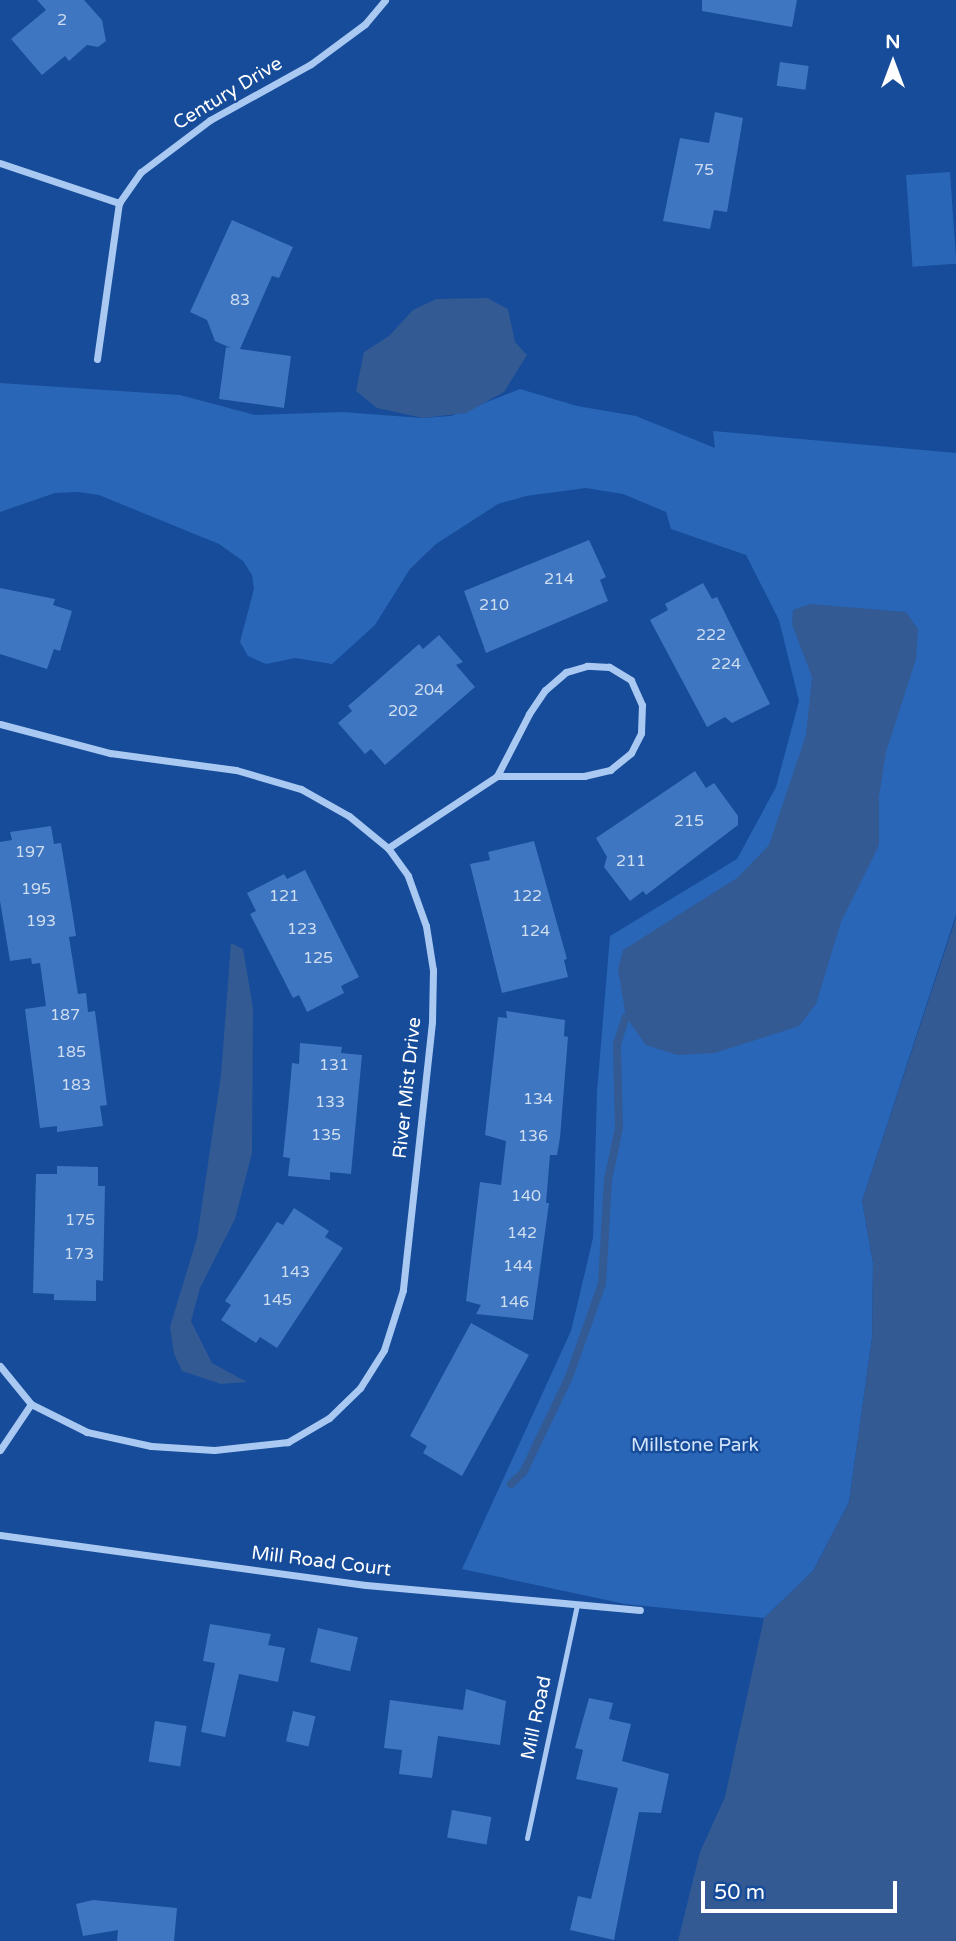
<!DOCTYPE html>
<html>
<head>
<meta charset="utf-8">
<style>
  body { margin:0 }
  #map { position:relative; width:956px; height:1941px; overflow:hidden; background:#164c99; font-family:"Varela Round",sans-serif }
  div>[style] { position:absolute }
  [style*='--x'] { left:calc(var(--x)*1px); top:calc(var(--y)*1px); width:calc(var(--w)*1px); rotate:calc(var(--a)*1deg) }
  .green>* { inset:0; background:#2966b7; transform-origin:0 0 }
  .water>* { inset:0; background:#335a93 }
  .stream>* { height:8px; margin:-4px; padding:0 4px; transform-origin:4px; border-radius:4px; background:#335a93 }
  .building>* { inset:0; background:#3e76c1; transform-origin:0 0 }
  .lane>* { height:5px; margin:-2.5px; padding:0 2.5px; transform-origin:2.5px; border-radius:2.5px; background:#aac9f2 }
  .street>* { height:7px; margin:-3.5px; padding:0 3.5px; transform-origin:3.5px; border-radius:3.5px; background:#aac9f2 }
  span { translate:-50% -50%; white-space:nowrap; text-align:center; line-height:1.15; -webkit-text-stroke:5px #164c99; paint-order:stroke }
  .number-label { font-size:16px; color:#cfddf0 }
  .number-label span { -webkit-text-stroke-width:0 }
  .street-label { font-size:19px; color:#fff }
  .park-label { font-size:19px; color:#d1e4fc }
  .north { position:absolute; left:858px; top:28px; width:70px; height:70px; -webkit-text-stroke:5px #164c99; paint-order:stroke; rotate:0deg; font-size:19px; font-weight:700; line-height:28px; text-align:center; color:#fff }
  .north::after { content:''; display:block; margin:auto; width:24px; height:32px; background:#fff; clip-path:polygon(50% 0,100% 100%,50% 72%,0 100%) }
  .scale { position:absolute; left:701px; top:1881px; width:196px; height:32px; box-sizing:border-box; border:4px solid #fff; border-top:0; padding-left:9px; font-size:21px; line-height:24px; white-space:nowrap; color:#fff; -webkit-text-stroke:5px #164c99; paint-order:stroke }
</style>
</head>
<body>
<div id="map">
  <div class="green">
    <i style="left:950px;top:172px;width:92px;height:44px;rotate:86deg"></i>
    <i style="clip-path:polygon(0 383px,180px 395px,255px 415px,342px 412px,423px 418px,451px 416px,520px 389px,577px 406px,636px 416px,715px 448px,713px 431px,956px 453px,956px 915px,862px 1201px,873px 1263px,872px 1338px,849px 1502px,813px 1571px,764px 1618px,625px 1604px,462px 1569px,571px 1331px,593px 1238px,597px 1092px,610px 936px,737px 859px,776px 787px,799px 701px,779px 620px,746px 555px,671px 529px,666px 512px,623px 494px,586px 488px,526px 496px,498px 504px,436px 544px,410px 569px,375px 625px,332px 664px,295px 658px,266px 664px,248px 656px,240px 642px,254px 589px,252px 575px,243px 561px,219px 544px,99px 495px,78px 492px,55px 493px,0 512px)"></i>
  </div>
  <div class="water">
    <i style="clip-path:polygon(487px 298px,508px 309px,515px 342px,527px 355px,504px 392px,466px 413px,423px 418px,377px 408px,356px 391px,364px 352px,389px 336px,413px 310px,436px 299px)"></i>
    <i style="clip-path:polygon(810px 604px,906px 612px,918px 629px,916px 659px,886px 752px,879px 797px,879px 845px,841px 922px,816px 1004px,799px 1026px,715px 1053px,677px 1055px,646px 1045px,626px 1017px,618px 969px,623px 950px,737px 878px,769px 845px,806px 735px,812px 677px,792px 624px,793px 610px)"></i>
    <i style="clip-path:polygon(956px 918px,956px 1941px,678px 1941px,700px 1852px,725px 1797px,764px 1618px,813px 1571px,849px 1502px,872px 1338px,873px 1263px,862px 1201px)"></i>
    <i style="clip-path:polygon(231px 943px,243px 949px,253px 1008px,252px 1153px,235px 1219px,200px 1288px,191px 1321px,212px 1363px,247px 1382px,221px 1384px,182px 1371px,174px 1354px,170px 1327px,197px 1238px,221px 1075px)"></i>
  </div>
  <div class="stream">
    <i style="--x:511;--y:1484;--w:16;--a:-43"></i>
    <i style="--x:523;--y:1473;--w:106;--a:-64.4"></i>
    <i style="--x:569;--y:1377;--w:99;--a:-70.5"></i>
    <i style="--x:602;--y:1284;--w:104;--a:-86.7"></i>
    <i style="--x:608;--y:1180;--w:53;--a:-78.1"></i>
    <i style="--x:619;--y:1128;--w:84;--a:-91.4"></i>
    <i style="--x:617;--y:1044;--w:28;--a:-72"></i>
  </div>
  <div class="building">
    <i style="clip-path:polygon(37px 0,84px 0,102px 20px,106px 41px,98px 47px,87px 45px,69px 61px,65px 56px,42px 75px,11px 39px,46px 10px)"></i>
    <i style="clip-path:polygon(702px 0,797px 0,792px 27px,702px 11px)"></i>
    <i style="left:780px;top:62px;width:29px;height:24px;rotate:8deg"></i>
    <i style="clip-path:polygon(715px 112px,743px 118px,727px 212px,714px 210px,710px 229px,663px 221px,680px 138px,709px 143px)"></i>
    <i style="clip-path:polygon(232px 220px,293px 247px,279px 278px,272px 276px,240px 349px,291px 356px,284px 408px,219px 399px,226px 347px,231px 348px,215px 341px,207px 320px,190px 312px)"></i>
    <i style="clip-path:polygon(589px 540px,606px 577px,600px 580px,608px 601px,486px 653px,464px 591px)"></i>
    <i style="clip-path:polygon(703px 583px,712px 599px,717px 597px,770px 704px,732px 723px,725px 717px,707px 727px,650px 620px,668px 610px,665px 604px)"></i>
    <i style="clip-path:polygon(0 588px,55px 599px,53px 605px,72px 611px,60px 651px,54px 649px,47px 669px,0 654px)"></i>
    <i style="clip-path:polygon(439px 635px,463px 662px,456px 665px,475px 687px,385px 765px,371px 749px,365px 754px,338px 723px,352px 711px,348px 706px,370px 687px,419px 644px,423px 649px)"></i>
    <i style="clip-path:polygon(695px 771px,706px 788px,714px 783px,738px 816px,738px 825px,646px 895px,643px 891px,630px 901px,604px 867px,607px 857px,596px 838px)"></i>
    <i style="clip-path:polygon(51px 826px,54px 844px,61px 843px,72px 910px,76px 936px,69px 937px,78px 994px,86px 993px,88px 1012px,95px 1011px,107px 1105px,100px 1106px,103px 1126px,57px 1132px,57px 1126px,40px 1128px,25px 1009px,46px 1006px,40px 963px,32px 964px,31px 958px,10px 961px,0 901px,0 842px,12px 840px,10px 832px)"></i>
    <i style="clip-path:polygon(534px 841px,567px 959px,564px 960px,568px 977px,502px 993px,470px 864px,490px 860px,488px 852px)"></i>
    <i style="clip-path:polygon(305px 870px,359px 977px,341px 986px,344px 993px,307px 1012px,299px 995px,293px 998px,250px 914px,256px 911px,247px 893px,284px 874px,287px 879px)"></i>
    <i style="clip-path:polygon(506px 1011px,565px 1020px,564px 1036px,568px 1037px,560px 1138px,557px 1155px,550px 1155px,546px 1203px,549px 1203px,533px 1320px,476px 1314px,481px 1305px,466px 1301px,480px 1182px,501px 1185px,506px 1141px,485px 1135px,498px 1017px,507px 1018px)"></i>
    <i style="clip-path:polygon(300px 1043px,342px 1047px,341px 1053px,362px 1055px,351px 1174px,330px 1172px,330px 1180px,288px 1176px,290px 1158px,283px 1157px,288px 1108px,292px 1063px,299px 1064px)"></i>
    <i style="clip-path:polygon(57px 1166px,98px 1167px,98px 1186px,105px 1186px,103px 1281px,96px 1280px,96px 1301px,54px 1300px,54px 1294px,33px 1293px,36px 1174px,57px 1174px)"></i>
    <i style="clip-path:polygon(294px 1208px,329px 1231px,325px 1237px,343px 1248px,277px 1348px,260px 1337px,256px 1343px,221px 1320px,231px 1305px,225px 1301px,241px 1277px,277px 1222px,283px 1225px)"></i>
    <i style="clip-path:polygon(471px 1323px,529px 1355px,462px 1476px,423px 1453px,427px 1446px,410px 1436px)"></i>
    <i style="clip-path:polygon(210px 1624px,271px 1634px,268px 1645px,285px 1648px,278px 1682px,239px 1674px,225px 1737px,201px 1732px,215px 1663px,203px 1661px)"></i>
    <i style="left:318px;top:1628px;width:41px;height:35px;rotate:13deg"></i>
    <i style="clip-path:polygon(466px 1689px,506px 1701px,500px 1745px,438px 1736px,432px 1778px,399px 1774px,402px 1750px,384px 1748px,390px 1700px,463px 1710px)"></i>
    <i style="clip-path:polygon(589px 1698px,613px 1703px,609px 1719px,631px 1724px,622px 1761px,669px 1774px,661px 1813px,639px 1812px,614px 1940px,570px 1930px,578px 1896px,591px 1899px,618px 1788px,576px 1779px,583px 1750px,575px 1748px)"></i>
    <i style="left:293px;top:1711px;width:23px;height:31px;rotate:13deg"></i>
    <i style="left:155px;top:1721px;width:32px;height:41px;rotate:9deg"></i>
    <i style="left:452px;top:1810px;width:40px;height:28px;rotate:10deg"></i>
    <i style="clip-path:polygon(93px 1900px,177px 1908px,174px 1941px,117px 1941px,118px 1930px,83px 1936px,76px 1904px)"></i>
  </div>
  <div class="lane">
    <i style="--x:527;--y:1838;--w:239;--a:-77.9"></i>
  </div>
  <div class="street">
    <i style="--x:0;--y:163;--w:126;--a:18.6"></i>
    <i style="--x:97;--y:359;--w:158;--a:-82"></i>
    <i style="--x:119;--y:203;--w:38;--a:-55"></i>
    <i style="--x:141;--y:172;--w:86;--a:-37"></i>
    <i style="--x:210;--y:120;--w:115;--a:-29"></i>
    <i style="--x:311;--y:64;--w:67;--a:-36.5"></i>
    <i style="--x:365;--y:24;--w:31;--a:-50"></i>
    <i style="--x:0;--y:724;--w:114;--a:14.8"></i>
    <i style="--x:110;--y:753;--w:127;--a:7.7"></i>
    <i style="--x:236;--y:770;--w:68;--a:16.3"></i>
    <i style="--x:301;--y:789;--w:55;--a:29.4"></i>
    <i style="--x:349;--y:816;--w:50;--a:39.4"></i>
    <i style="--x:388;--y:848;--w:34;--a:54"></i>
    <i style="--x:408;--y:876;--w:53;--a:70.2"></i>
    <i style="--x:426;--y:926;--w:45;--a:81"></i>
    <i style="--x:433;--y:970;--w:52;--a:91.1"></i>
    <i style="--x:432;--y:1022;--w:270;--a:96.2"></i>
    <i style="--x:403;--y:1290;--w:63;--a:107.6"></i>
    <i style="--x:384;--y:1350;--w:45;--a:122.3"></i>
    <i style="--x:360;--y:1388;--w:43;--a:135.9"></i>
    <i style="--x:329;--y:1418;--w:48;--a:149.7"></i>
    <i style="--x:288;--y:1442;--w:74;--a:173.8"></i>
    <i style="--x:214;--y:1450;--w:63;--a:-176.4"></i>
    <i style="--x:151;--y:1446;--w:66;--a:-167.7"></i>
    <i style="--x:87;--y:1432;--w:63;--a:-153.4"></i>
    <i style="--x:31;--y:1404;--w:49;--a:-129.2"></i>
    <i style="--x:388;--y:848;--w:131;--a:-33.4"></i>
    <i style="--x:497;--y:776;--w:87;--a:0"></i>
    <i style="--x:584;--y:776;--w:27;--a:-13"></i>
    <i style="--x:610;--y:770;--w:27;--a:-39"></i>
    <i style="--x:631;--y:753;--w:22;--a:-63"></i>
    <i style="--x:641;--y:733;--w:28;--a:-88"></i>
    <i style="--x:642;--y:705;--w:27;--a:-114"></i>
    <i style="--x:631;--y:680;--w:26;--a:-149"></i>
    <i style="--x:609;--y:667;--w:22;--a:-177"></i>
    <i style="--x:587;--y:666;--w:22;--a:164"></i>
    <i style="--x:566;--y:672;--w:28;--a:139"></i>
    <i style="--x:545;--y:690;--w:29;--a:124"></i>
    <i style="--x:529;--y:714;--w:70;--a:117.3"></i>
    <i style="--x:0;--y:1450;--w:55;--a:-56"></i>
    <i style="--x:0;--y:1535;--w:369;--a:7.8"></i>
    <i style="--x:366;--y:1585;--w:275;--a:5.2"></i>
  </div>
  <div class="number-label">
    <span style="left:62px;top:20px">2</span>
    <span style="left:704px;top:170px">75</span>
    <span style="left:240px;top:300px">83</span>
    <span style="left:559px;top:579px">214</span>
    <span style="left:494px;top:605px">210</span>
    <span style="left:711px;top:635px">222</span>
    <span style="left:726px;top:664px">224</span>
    <span style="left:429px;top:690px">204</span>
    <span style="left:403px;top:711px">202</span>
    <span style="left:689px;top:821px">215</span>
    <span style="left:30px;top:852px">197</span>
    <span style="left:631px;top:861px">211</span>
    <span style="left:36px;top:889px">195</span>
    <span style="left:284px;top:896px">121</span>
    <span style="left:527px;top:896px">122</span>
    <span style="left:41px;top:921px">193</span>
    <span style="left:302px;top:929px">123</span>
    <span style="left:535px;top:931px">124</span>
    <span style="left:318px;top:958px">125</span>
    <span style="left:65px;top:1015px">187</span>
    <span style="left:71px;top:1052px">185</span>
    <span style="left:334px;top:1065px">131</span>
    <span style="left:76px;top:1085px">183</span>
    <span style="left:538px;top:1099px">134</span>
    <span style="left:330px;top:1102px">133</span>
    <span style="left:326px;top:1135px">135</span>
    <span style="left:533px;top:1136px">136</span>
    <span style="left:526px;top:1196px">140</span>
    <span style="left:80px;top:1220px">175</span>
    <span style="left:522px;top:1233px">142</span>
    <span style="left:79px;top:1254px">173</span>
    <span style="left:518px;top:1266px">144</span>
    <span style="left:295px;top:1272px">143</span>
    <span style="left:277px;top:1300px">145</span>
    <span style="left:514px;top:1302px">146</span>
  </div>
  <div class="street-label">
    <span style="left:228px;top:94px;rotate:-31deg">Century Drive</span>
    <span style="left:408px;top:1088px;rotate:-84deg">River Mist Drive</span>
    <span style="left:321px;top:1562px;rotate:7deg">Mill Road Court</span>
    <span style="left:537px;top:1718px;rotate:-78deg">Mill Road</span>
  </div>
  <div class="park-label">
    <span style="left:695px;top:1446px">Millstone Park</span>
  </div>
  <div class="north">N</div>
  <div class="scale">50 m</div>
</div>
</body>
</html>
